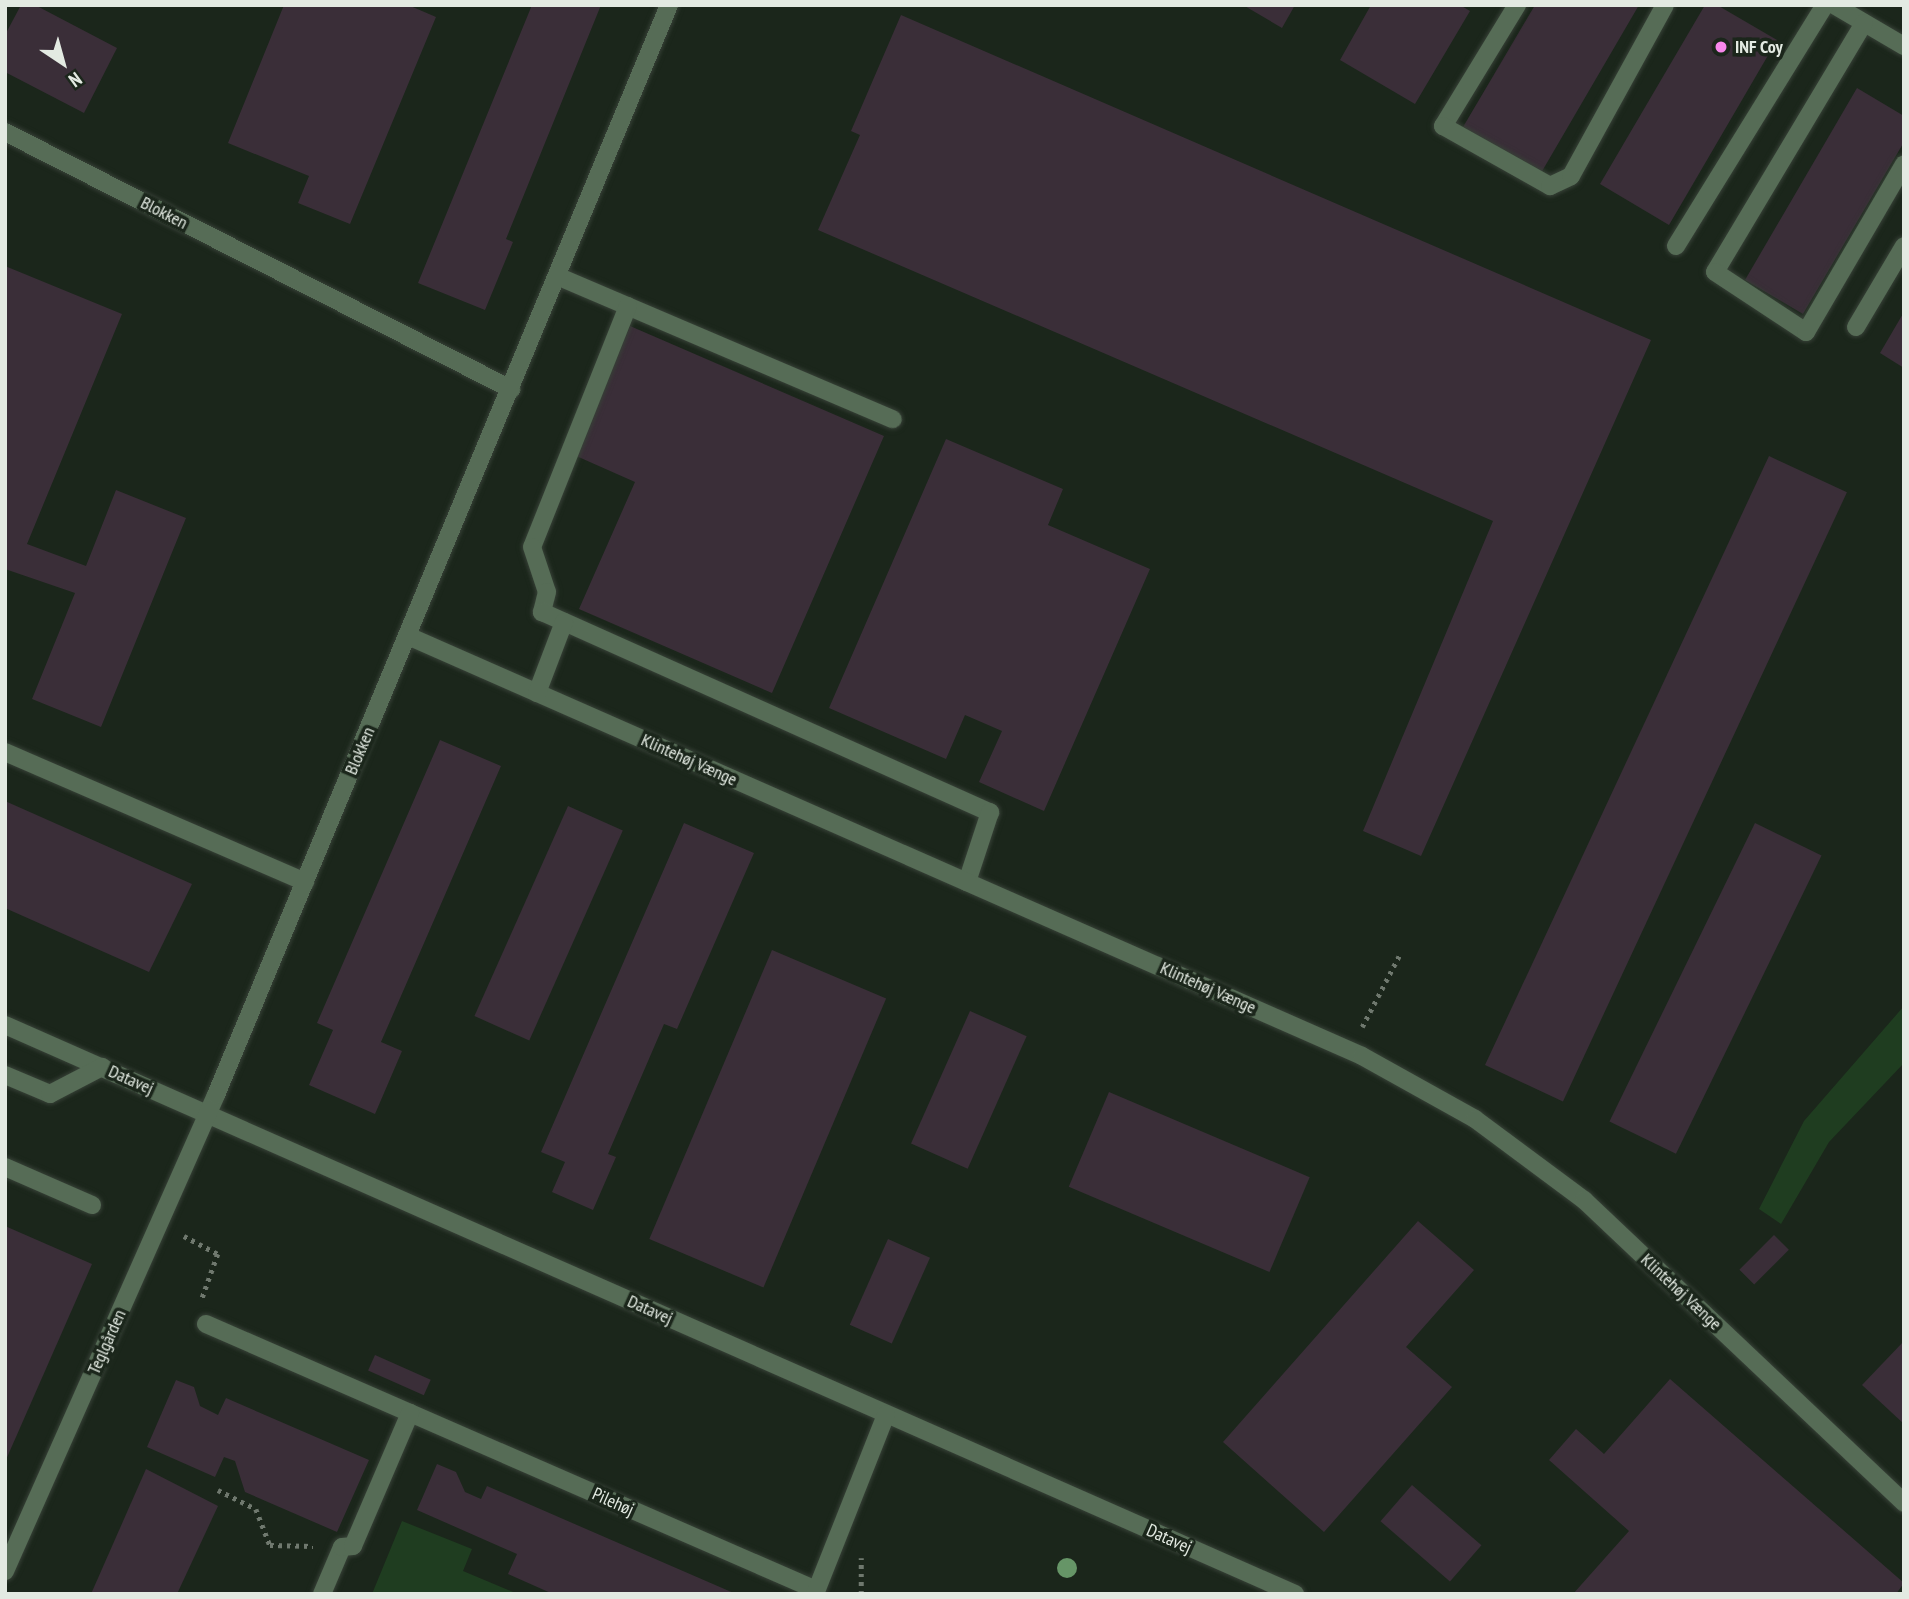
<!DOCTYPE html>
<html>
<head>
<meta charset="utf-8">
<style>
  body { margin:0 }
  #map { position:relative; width:1909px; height:1599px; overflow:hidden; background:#1b261b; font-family:"PT Sans Narrow",sans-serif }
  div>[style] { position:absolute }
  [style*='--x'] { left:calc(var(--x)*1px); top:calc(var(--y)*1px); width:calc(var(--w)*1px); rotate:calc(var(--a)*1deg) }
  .green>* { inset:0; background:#1f3d20 }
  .building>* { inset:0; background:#3a2e38; transform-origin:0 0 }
  .path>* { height:4.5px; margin-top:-2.25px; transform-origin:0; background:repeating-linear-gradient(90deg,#6f786e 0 3.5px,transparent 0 8.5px) }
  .roads { filter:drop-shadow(0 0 2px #374137) drop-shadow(0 0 2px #374137) }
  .minor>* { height:18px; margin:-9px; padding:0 9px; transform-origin:9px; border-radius:9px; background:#566c56 }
  .trees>* { width:20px; height:20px; margin:-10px; border-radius:50%; background:#669567 }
  .dots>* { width:19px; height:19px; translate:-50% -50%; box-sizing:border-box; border:4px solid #1b261b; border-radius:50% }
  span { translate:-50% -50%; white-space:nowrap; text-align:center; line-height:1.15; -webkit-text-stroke:7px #1b261b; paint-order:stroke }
  .poi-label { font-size:18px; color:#e3eae2; font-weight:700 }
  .left { translate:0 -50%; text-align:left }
  .street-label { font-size:18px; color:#e3eae2 }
  .frame { position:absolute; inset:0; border:7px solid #e3eae2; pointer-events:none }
  .north { position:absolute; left:28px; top:28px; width:70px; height:70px; -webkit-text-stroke:5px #1b261b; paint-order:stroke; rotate:144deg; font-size:19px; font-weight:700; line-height:28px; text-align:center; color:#e3eae2 }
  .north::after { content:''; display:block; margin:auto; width:24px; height:32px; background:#e3eae2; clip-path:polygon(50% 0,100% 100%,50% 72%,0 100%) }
</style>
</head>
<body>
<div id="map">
  <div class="green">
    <i style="clip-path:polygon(1904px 1006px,1904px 1063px,1829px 1142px,1781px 1224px,1759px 1209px,1804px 1121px)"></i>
    <i style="clip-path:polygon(402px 1521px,472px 1549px,463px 1571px,518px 1594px,372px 1594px)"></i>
  </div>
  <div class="building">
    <i style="clip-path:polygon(21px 5px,35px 5px,117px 48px,84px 113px,5px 72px,5px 35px)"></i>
    <i style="clip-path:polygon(284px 5px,408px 5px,436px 17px,350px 224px,298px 203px,309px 176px,228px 143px)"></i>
    <i style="clip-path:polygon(532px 5px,601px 5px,506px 239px,513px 242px,485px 310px,418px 283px)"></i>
    <i style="clip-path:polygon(1243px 5px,1295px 5px,1282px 28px)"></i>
    <i style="clip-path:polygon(1371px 5px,1460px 5px,1470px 11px,1415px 104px,1340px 60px)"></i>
    <i style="clip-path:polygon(1535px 5px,1639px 5px,1541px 173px,1463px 127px)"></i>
    <i style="clip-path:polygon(1705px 5px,1717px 5px,1777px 40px,1669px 225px,1600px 184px)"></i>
    <i style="clip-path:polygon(901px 15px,1651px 340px,1421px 856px,1363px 831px,1493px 521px,818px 230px,860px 135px,851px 131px)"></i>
    <i style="clip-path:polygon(1857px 88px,1904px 116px,1904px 142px,1803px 314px,1745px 280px)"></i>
    <i style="clip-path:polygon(5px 266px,122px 314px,27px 544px,86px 566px,116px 490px,186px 518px,101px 727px,32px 699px,75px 593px,5px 569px)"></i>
    <i style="clip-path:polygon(1904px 312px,1904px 368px,1880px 353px)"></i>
    <i style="clip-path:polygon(630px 326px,884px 436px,772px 693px,579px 609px,635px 482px,574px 455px)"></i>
    <i style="clip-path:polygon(946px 439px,1063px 489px,1048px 525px,1150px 569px,1044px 811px,979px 782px,1002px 731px,965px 715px,946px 759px,829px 708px)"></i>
    <i style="left:1769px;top:456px;width:86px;height:672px;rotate:25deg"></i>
    <i style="clip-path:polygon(440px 740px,501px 766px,381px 1042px,402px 1051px,375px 1114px,309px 1085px,333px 1030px,317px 1023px)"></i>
    <i style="clip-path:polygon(5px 801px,192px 884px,149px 972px,5px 908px)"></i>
    <i style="left:568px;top:806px;width:60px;height:230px;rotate:24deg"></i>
    <i style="clip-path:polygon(684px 823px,754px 853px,677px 1029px,664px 1024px,608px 1154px,616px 1157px,593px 1210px,552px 1192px,565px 1162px,541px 1152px)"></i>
    <i style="left:1755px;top:823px;width:74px;height:332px;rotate:26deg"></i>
    <i style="left:772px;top:950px;width:124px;height:314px;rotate:23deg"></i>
    <i style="left:970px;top:1011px;width:62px;height:145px;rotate:24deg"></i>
    <i style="left:1109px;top:1092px;width:218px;height:103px;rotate:23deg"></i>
    <i style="clip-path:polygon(1418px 1221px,1474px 1270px,1406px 1347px,1452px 1387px,1324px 1532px,1223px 1442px)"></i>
    <i style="clip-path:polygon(5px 1226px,92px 1264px,5px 1462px)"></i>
    <i style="left:1774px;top:1235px;width:21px;height:49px;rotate:45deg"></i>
    <i style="left:888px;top:1239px;width:46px;height:94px;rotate:24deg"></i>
    <i style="clip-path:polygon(1904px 1341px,1904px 1424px,1862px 1385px)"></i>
    <i style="left:375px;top:1355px;width:61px;height:17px;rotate:24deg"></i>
    <i style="clip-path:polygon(1670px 1379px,1904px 1583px,1896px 1594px,1573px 1594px,1629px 1531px,1549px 1460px,1576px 1429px,1604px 1454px)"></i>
    <i style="clip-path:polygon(176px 1380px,194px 1387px,200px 1406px,218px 1415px,226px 1398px,369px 1460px,337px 1532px,245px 1492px,235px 1461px,224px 1457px,215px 1477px,147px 1447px)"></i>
    <i style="clip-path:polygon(437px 1464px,456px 1472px,465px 1492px,481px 1499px,487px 1486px,736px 1594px,553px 1594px,508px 1574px,517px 1554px,417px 1510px)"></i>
    <i style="clip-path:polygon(146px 1469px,218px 1506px,177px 1594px,91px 1594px)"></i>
    <i style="left:1412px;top:1485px;width:92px;height:48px;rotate:41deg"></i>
  </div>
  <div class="path">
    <i style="--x:1362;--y:1027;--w:80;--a:-62.5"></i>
    <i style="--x:184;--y:1236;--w:38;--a:28"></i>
    <i style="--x:218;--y:1254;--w:48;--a:109.6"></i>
    <i style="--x:218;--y:1490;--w:42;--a:26.6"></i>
    <i style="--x:256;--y:1509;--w:39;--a:69"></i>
    <i style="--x:270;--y:1545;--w:43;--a:1.3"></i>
    <i style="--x:861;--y:1594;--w:36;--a:-90"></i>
  </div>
  <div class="roads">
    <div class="minor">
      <i style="--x:1517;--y:5;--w:142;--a:121.4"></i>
      <i style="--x:1443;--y:126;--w:123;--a:29.3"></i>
      <i style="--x:1550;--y:186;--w:23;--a:-25"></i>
      <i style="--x:1571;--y:176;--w:195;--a:-61.2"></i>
      <i style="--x:1834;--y:5;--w:81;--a:30.4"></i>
      <i style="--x:1864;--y:23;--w:290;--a:120.9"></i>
      <i style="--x:1715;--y:272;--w:109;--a:33.4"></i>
      <i style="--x:1806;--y:332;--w:194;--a:-59.7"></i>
      <i style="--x:5;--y:132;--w:568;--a:26.93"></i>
      <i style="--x:1676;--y:246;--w:283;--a:-58.3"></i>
      <i style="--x:557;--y:276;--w:365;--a:23.1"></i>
      <i style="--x:628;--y:306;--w:259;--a:111.7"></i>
      <i style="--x:532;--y:547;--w:47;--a:71.6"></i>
      <i style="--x:547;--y:592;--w:21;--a:104"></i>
      <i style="--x:542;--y:612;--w:491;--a:24.1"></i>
      <i style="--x:990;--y:812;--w:74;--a:108.2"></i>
      <i style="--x:1856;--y:327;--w:94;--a:-59.3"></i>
      <i style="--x:408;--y:636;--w:1042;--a:23.76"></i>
      <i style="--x:1362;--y:1056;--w:129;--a:29.1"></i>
      <i style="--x:1475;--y:1119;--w:136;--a:36.6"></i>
      <i style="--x:1584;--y:1200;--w:441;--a:43.4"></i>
      <i style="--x:537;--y:693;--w:76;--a:-69.2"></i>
      <i style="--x:5;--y:752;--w:327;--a:23.4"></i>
      <i style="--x:5;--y:1025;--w:1410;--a:23.8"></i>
      <i style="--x:5;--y:1075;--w:49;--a:22.9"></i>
      <i style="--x:50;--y:1094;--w:59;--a:-27.4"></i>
      <i style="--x:5;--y:1167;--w:95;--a:23.6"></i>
      <i style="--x:206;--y:1324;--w:665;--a:23.56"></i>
      <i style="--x:5;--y:1571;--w:521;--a:-66.09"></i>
      <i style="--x:216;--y:1095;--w:1180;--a:-67.43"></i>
      <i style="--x:322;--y:1594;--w:51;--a:-66.9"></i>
      <i style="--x:342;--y:1547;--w:11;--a:-5"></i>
      <i style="--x:353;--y:1546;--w:145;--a:-66.8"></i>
      <i style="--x:815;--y:1594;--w:193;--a:-68.4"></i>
    </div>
  </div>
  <div class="trees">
    <i style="left:1067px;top:1568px"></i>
  </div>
  <div class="dots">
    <i style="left:1721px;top:47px;background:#f788eb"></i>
  </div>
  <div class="poi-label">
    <span class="left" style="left:1735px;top:47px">INF Coy</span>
  </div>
  <div class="street-label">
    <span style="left:164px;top:213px;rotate:27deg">Blokken</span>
    <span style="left:360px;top:751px;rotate:-67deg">Blokken</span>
    <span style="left:689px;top:760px;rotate:24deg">Klintehøj Vænge</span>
    <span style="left:1208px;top:988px;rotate:24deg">Klintehøj Vænge</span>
    <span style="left:131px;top:1080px;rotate:24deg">Datavej</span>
    <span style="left:1681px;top:1292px;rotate:43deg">Klintehøj Vænge</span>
    <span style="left:650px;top:1310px;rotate:24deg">Datavej</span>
    <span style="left:107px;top:1342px;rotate:-66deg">Teglgården</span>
    <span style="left:613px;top:1502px;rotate:24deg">Pilehøj</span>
    <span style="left:1169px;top:1539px;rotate:24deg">Datavej</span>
  </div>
  <div class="frame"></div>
  <div class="north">N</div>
</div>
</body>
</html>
